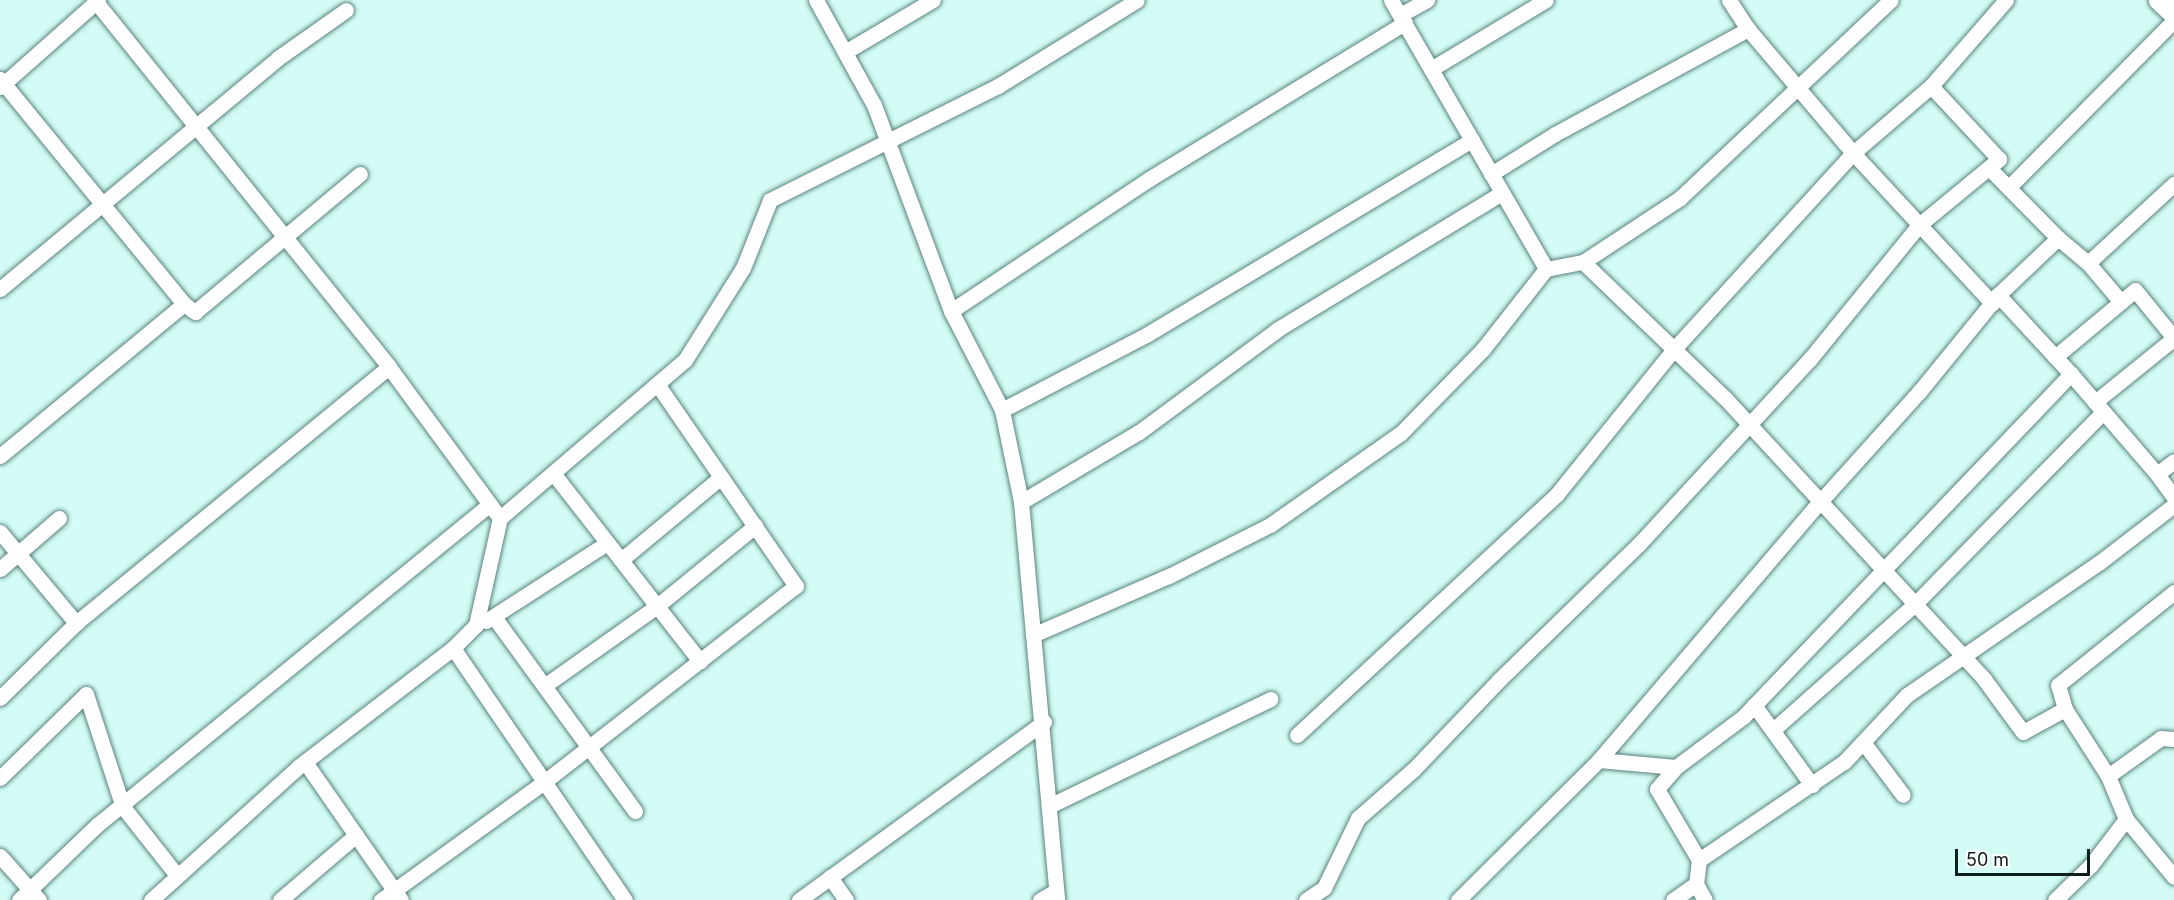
<!DOCTYPE html>
<html>
<head>
<meta charset="utf-8">
<style>
  body { margin:0 }
  #map { position:relative; width:2174px; height:900px; overflow:hidden; background:#d2fcf5; font-family:Inter,sans-serif }
  div>[style] { position:absolute }
  [style*='--x'] { left:calc(var(--x)*1px); top:calc(var(--y)*1px); width:calc(var(--w)*1px); rotate:calc(var(--a)*1deg) }
  .roads { filter:drop-shadow(0 0 2px #5b827d) drop-shadow(0 0 2px #5b827d) }
  .street>* { height:15px; margin:-7.5px; padding:0 7.5px; transform-origin:7.5px; border-radius:7.5px; background:#fff }
  .secondary>* { height:22px; margin:-11px; padding:0 11px; transform-origin:11px; border-radius:11px; background:#fff }
  span { translate:-50% -50%; white-space:nowrap; text-align:center; line-height:1.15; -webkit-text-stroke:4.5px #fff; paint-order:stroke }
  .scale { position:absolute; left:1955px; top:849px; width:135px; height:27px; box-sizing:border-box; border:3px solid #0e1e1c; border-top:0; padding-left:8px; font-size:18px; line-height:21px; white-space:nowrap; color:#0e1e1c; -webkit-text-stroke:4px #fff; paint-order:stroke }
</style>
</head>
<body>
<div id="map">
  <div class="roads">
    <div class="street">
      <i style="--x:816;--y:0;--w:120;--a:61.1"></i>
      <i style="--x:874;--y:105;--w:220;--a:69.5"></i>
      <i style="--x:951;--y:311;--w:111;--a:62.7"></i>
      <i style="--x:1002;--y:410;--w:94;--a:78.3"></i>
      <i style="--x:1021;--y:502;--w:400;--a:84.8"></i>
      <i style="--x:1391;--y:0;--w:310;--a:60"></i>
      <i style="--x:1546;--y:269;--w:38;--a:-11"></i>
      <i style="--x:1583;--y:262;--w:197;--a:43.8"></i>
      <i style="--x:1725;--y:398;--w:382;--a:47.3"></i>
      <i style="--x:1984;--y:679;--w:66;--a:53.7"></i>
      <i style="--x:2023;--y:732;--w:48;--a:-28.7"></i>
      <i style="--x:2065;--y:709;--w:80;--a:57.3"></i>
      <i style="--x:2108;--y:776;--w:65;--a:-35.6"></i>
      <i style="--x:2161;--y:738;--w:13;--a:4"></i>
      <i style="--x:1729;--y:0;--w:35;--a:57"></i>
      <i style="--x:1748;--y:29;--w:162;--a:49.7"></i>
      <i style="--x:1853;--y:153;--w:205;--a:47.2"></i>
      <i style="--x:96;--y:2;--w:468;--a:51.2"></i>
      <i style="--x:389;--y:367;--w:187;--a:53.7"></i>
      <i style="--x:1400;--y:15;--w:31;--a:-29"></i>
      <i style="--x:845;--y:52;--w:102;--a:-30.6"></i>
      <i style="--x:1431;--y:69;--w:134;--a:-31"></i>
      <i style="--x:0;--y:79;--w:291;--a:50.7"></i>
      <i style="--x:0;--y:87;--w:131;--a:-41.6"></i>
      <i style="--x:1491;--y:174;--w:75;--a:-32"></i>
      <i style="--x:1555;--y:134;--w:220;--a:-28.5"></i>
      <i style="--x:2009;--y:187;--w:235;--a:-45.3"></i>
      <i style="--x:2058;--y:238;--w:39;--a:40"></i>
      <i style="--x:2088;--y:263;--w:51;--a:49.8"></i>
      <i style="--x:1583;--y:262;--w:116;--a:-33.4"></i>
      <i style="--x:1680;--y:198;--w:289;--a:-43.2"></i>
      <i style="--x:2088;--y:263;--w:117;--a:-42.6"></i>
      <i style="--x:0;--y:289;--w:361;--a:-39.7"></i>
      <i style="--x:278;--y:58;--w:83;--a:-35.2"></i>
      <i style="--x:951;--y:311;--w:238;--a:-33.7"></i>
      <i style="--x:1149;--y:179;--w:300;--a:-31.4"></i>
      <i style="--x:2055;--y:357;--w:104;--a:-39.9"></i>
      <i style="--x:2135;--y:290;--w:62;--a:50.9"></i>
      <i style="--x:2071;--y:374;--w:132;--a:49.3"></i>
      <i style="--x:2157;--y:474;--w:21;--a:-37"></i>
      <i style="--x:2095;--y:402;--w:102;--a:-39"></i>
      <i style="--x:1002;--y:410;--w:162;--a:-27.5"></i>
      <i style="--x:1146;--y:335;--w:380;--a:-30.9"></i>
      <i style="--x:0;--y:456;--w:239;--a:-39.6"></i>
      <i style="--x:184;--y:304;--w:14;--a:36"></i>
      <i style="--x:195;--y:312;--w:215;--a:-39.9"></i>
      <i style="--x:553;--y:473;--w:239;--a:52"></i>
      <i style="--x:2157;--y:474;--w:29;--a:54"></i>
      <i style="--x:1021;--y:502;--w:137;--a:-30.7"></i>
      <i style="--x:1139;--y:432;--w:173;--a:-36.5"></i>
      <i style="--x:1278;--y:329;--w:262;--a:-31.3"></i>
      <i style="--x:0;--y:532;--w:119;--a:50.1"></i>
      <i style="--x:76;--y:623;--w:404;--a:-39.3"></i>
      <i style="--x:621;--y:560;--w:130;--a:-39.7"></i>
      <i style="--x:0;--y:569;--w:78;--a:-40.8"></i>
      <i style="--x:494;--y:617;--w:240;--a:54"></i>
      <i style="--x:486;--y:621;--w:144;--a:-32.8"></i>
      <i style="--x:1033;--y:635;--w:148;--a:-23.5"></i>
      <i style="--x:1169;--y:576;--w:113;--a:-26.8"></i>
      <i style="--x:1270;--y:525;--w:160;--a:-35.1"></i>
      <i style="--x:1401;--y:433;--w:117;--a:-45.7"></i>
      <i style="--x:1483;--y:349;--w:102;--a:-51.8"></i>
      <i style="--x:453;--y:648;--w:305;--a:55.7"></i>
      <i style="--x:544;--y:686;--w:138;--a:-35.3"></i>
      <i style="--x:657;--y:606;--w:127;--a:-39.2"></i>
      <i style="--x:0;--y:698;--w:107;--a:-44.6"></i>
      <i style="--x:1754;--y:705;--w:99;--a:54.1"></i>
      <i style="--x:2065;--y:709;--w:25;--a:-106"></i>
      <i style="--x:2058;--y:685;--w:149;--a:-38.7"></i>
      <i style="--x:1773;--y:730;--w:188;--a:-41.6"></i>
      <i style="--x:1914;--y:605;--w:270;--a:-45.6"></i>
      <i style="--x:1297;--y:735;--w:355;--a:-42.8"></i>
      <i style="--x:1557;--y:494;--w:186;--a:-51.1"></i>
      <i style="--x:1674;--y:349;--w:265;--a:-47.6"></i>
      <i style="--x:1853;--y:153;--w:103;--a:-40.7"></i>
      <i style="--x:1931;--y:86;--w:114;--a:-48.9"></i>
      <i style="--x:1863;--y:742;--w:66;--a:53"></i>
      <i style="--x:1599;--y:760;--w:77;--a:5.2"></i>
      <i style="--x:1676;--y:767;--w:84;--a:-36.7"></i>
      <i style="--x:1743;--y:717;--w:475;--a:-46.3"></i>
      <i style="--x:2071;--y:374;--w:108;--a:-132.7"></i>
      <i style="--x:305;--y:762;--w:168;--a:55.2"></i>
      <i style="--x:1676;--y:767;--w:29;--a:131"></i>
      <i style="--x:1657;--y:789;--w:82;--a:59.4"></i>
      <i style="--x:1699;--y:860;--w:175;--a:-34.1"></i>
      <i style="--x:1844;--y:762;--w:92;--a:-46.8"></i>
      <i style="--x:1907;--y:695;--w:234;--a:-34.6"></i>
      <i style="--x:2100;--y:562;--w:93;--a:-37.6"></i>
      <i style="--x:0;--y:778;--w:120;--a:-44.3"></i>
      <i style="--x:86;--y:694;--w:119;--a:71.9"></i>
      <i style="--x:123;--y:807;--w:85;--a:51.7"></i>
      <i style="--x:1049;--y:806;--w:246;--a:-25.8"></i>
      <i style="--x:2126;--y:819;--w:75;--a:50.4"></i>
      <i style="--x:0;--y:856;--w:59;--a:48.4"></i>
      <i style="--x:1699;--y:860;--w:24;--a:97"></i>
      <i style="--x:1696;--y:884;--w:18;--a:61"></i>
      <i style="--x:830;--y:877;--w:28;--a:55"></i>
      <i style="--x:19;--y:900;--w:108;--a:-43.9"></i>
      <i style="--x:97;--y:825;--w:507;--a:-39.24"></i>
      <i style="--x:151;--y:900;--w:198;--a:-42.1"></i>
      <i style="--x:298;--y:767;--w:195;--a:-37.5"></i>
      <i style="--x:453;--y:648;--w:33;--a:-45"></i>
      <i style="--x:476;--y:625;--w:110;--a:-77.4"></i>
      <i style="--x:500;--y:518;--w:243;--a:-40.5"></i>
      <i style="--x:685;--y:360;--w:109;--a:-57.8"></i>
      <i style="--x:743;--y:268;--w:73;--a:-68.3"></i>
      <i style="--x:770;--y:200;--w:255;--a:-26.6"></i>
      <i style="--x:998;--y:86;--w:163;--a:-31.7"></i>
      <i style="--x:280;--y:900;--w:100;--a:-40.5"></i>
      <i style="--x:381;--y:900;--w:201;--a:-35.9"></i>
      <i style="--x:544;--y:782;--w:319;--a:-37.9"></i>
      <i style="--x:796;--y:586;--w:245;--a:-124.5"></i>
      <i style="--x:799;--y:900;--w:303;--a:-36"></i>
      <i style="--x:1040;--y:900;--w:16;--a:-30"></i>
      <i style="--x:1306;--y:900;--w:22;--a:-34"></i>
      <i style="--x:1324;--y:888;--w:78;--a:-64.1"></i>
      <i style="--x:1358;--y:818;--w:74;--a:-41.2"></i>
      <i style="--x:1414;--y:769;--w:123;--a:-46.3"></i>
      <i style="--x:1499;--y:680;--w:195;--a:-44.2"></i>
      <i style="--x:1639;--y:544;--w:252;--a:-47.3"></i>
      <i style="--x:1810;--y:359;--w:173;--a:-50.9"></i>
      <i style="--x:1919;--y:225;--w:104;--a:-39.5"></i>
      <i style="--x:1999;--y:159;--w:100;--a:-133"></i>
      <i style="--x:1458;--y:900;--w:199;--a:-44.8"></i>
      <i style="--x:1599;--y:760;--w:337;--a:-49.5"></i>
      <i style="--x:1818;--y:504;--w:151;--a:-48"></i>
      <i style="--x:1919;--y:392;--w:125;--a:-50.8"></i>
      <i style="--x:1998;--y:295;--w:83;--a:-43.5"></i>
      <i style="--x:2058;--y:238;--w:98;--a:-134.6"></i>
      <i style="--x:1673;--y:900;--w:28;--a:-35"></i>
      <i style="--x:2055;--y:900;--w:50;--a:-44.2"></i>
      <i style="--x:2091;--y:865;--w:58;--a:-52.7"></i>
      <i style="--x:2126;--y:819;--w:47;--a:-112.7"></i>
    </div>
    <div class="secondary">
      <i style="--x:2160;--y:0;--w:19;--a:43"></i>
    </div>
  </div>
  <div class="scale">50 m</div>
</div>
</body>
</html>
